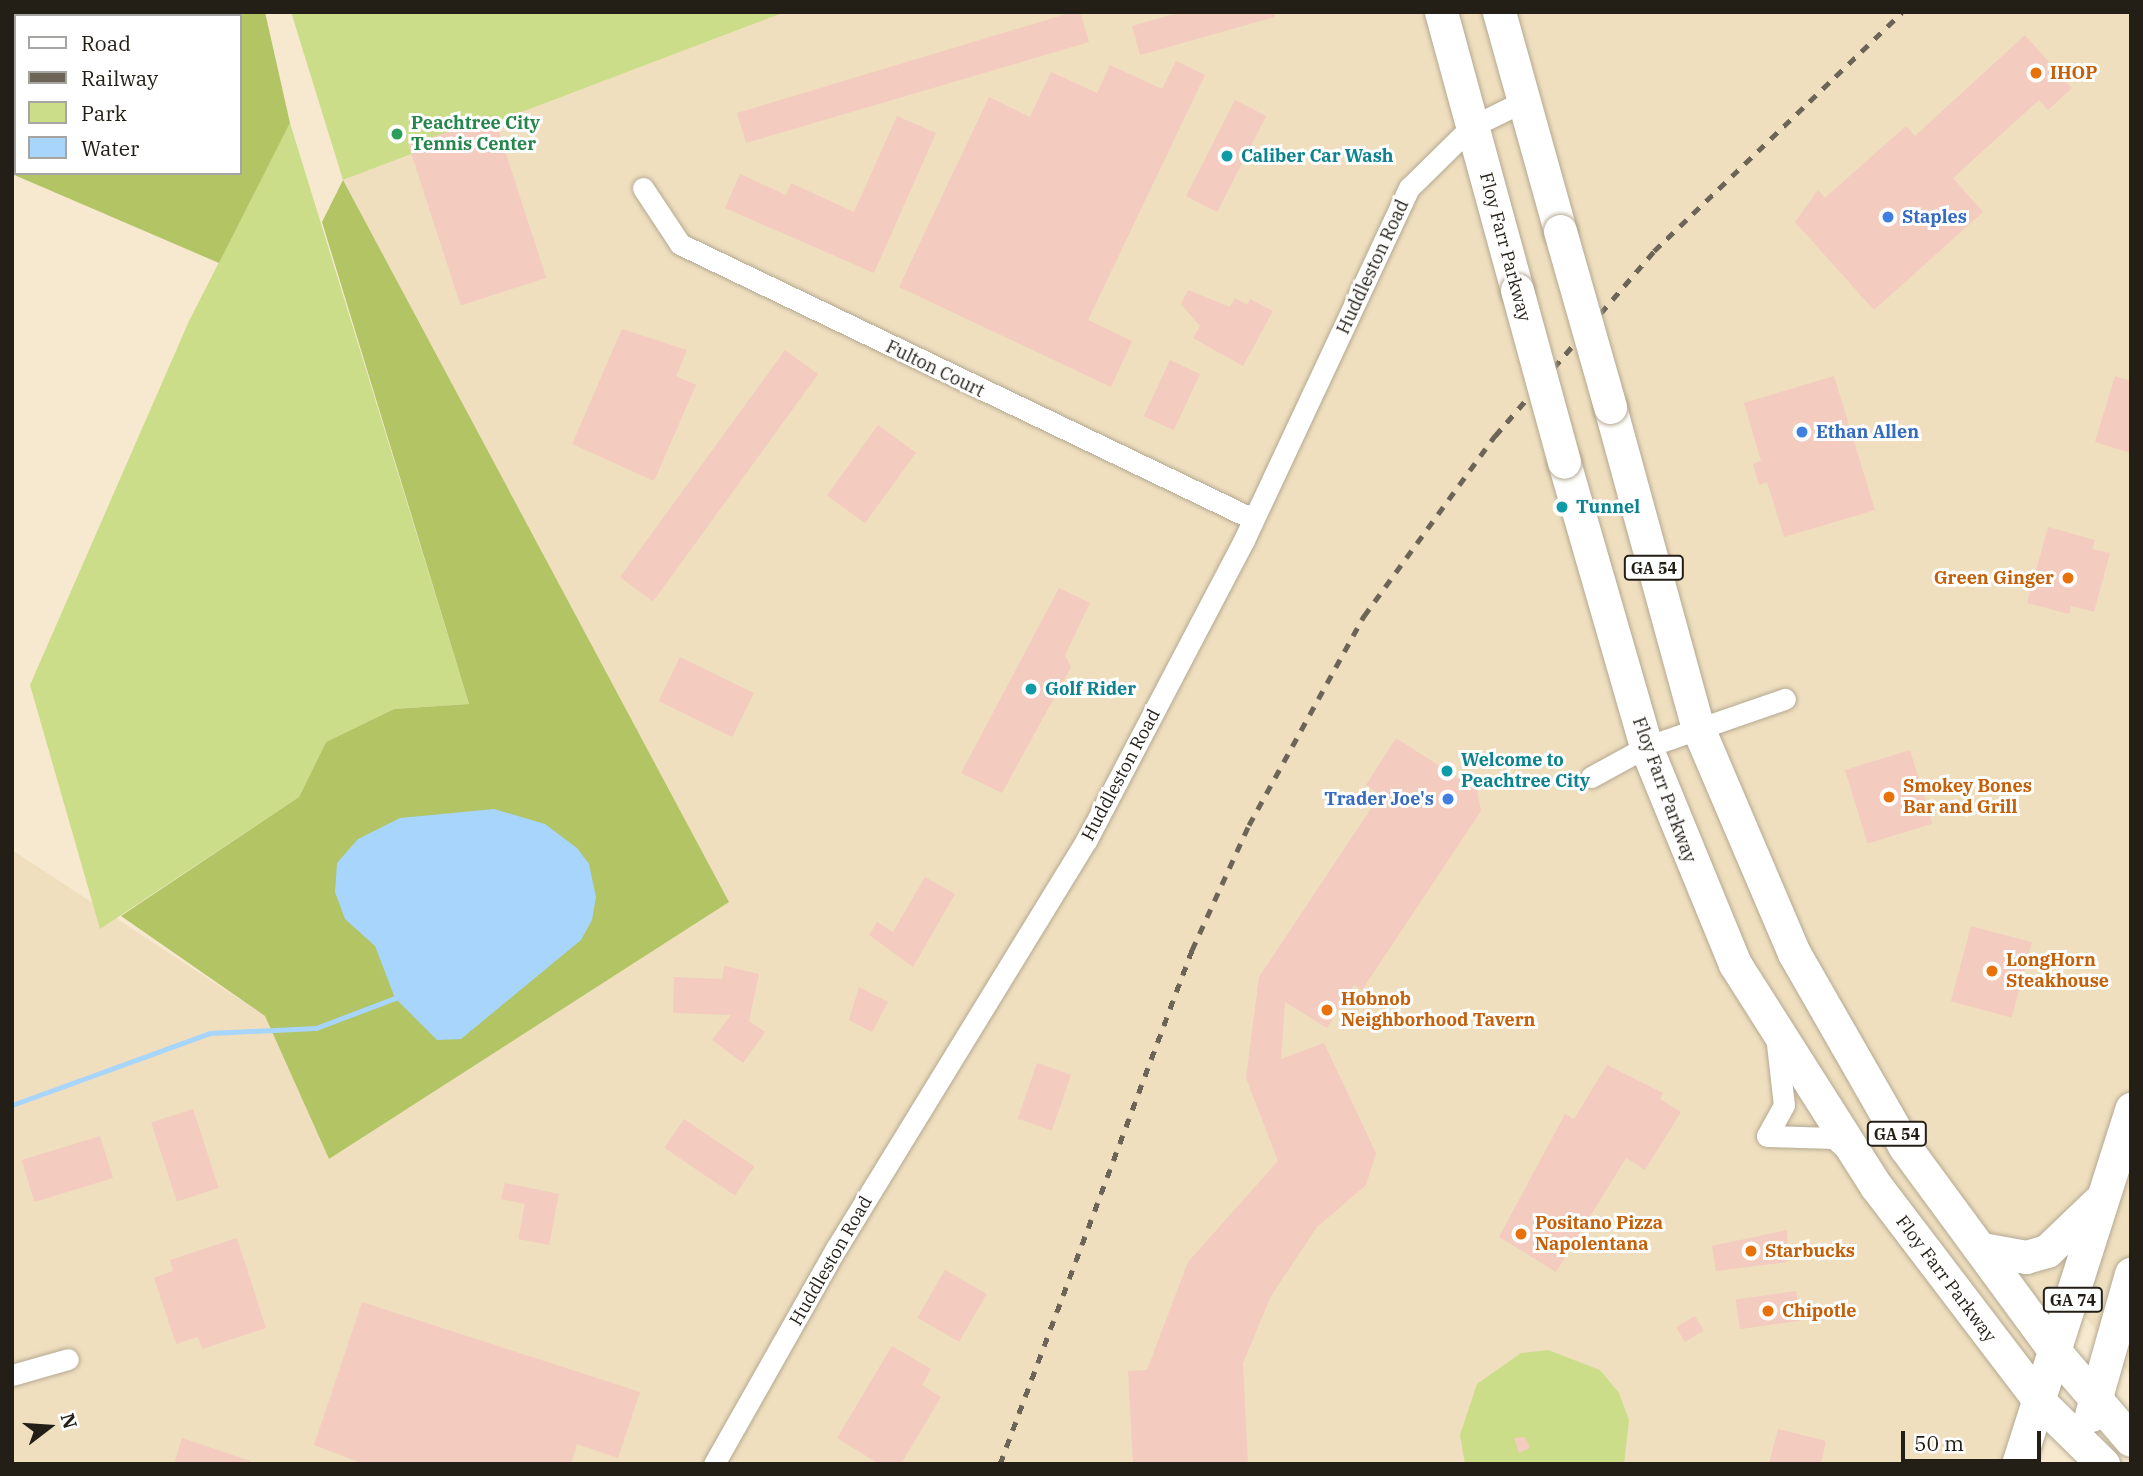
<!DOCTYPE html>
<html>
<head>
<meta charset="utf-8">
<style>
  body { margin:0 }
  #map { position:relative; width:2143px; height:1476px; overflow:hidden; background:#f6e9d0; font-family:"IBM Plex Serif",serif }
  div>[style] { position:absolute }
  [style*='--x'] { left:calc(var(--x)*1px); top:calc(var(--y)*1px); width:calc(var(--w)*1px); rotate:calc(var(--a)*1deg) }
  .built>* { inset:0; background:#efdfbf }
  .green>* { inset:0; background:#ccdd89 }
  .forest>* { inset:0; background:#b2c464 }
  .water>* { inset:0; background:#a7d5fc }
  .stream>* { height:5px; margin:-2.5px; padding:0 2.5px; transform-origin:2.5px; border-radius:2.5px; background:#a7d5fc }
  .building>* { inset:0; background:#f3cbbf; transform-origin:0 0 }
  .roads { filter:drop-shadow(0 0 2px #b4a891) drop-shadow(0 0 2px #b4a891) }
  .minor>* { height:21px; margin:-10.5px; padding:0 10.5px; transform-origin:10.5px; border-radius:10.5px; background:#fff }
  .primary>* { height:33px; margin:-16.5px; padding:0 16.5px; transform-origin:16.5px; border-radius:16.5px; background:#fff }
  .rail>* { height:5px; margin-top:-2.5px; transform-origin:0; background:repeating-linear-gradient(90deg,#6c6456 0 9px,transparent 0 18px) }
  .bridges { filter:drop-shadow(0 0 2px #b4a891) drop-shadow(0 0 2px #b4a891) }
  .primary-bridge>* { height:33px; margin:-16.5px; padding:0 16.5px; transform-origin:16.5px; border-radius:16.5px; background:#fff }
  .dots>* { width:19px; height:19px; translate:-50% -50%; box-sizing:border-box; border:4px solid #fff; border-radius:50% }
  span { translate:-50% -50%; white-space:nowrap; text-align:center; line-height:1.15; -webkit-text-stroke:6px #fff; paint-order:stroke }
  .shield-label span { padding:2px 5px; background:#fff; border:2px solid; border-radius:5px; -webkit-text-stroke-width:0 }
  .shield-label { font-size:16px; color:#241f16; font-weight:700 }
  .food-label { font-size:18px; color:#c56008; font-weight:700 }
  .left { translate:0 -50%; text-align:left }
  .right { translate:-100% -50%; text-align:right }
  .leisure-label { font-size:18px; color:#27864d; font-weight:700 }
  .culture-label { font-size:18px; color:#0d838f; font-weight:700 }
  .shop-label { font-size:18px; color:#366cbe; font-weight:700 }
  .street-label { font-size:18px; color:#241f16 }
  .frame { position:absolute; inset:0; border:14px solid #241f16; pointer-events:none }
  .legend { position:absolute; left:14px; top:14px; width:228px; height:161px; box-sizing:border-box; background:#fff; border:2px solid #a7a5a2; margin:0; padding:9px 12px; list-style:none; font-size:21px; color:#241f16 }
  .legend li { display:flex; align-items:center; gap:14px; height:35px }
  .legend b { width:35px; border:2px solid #a7a5a2 }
  .north { position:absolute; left:14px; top:1392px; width:70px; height:70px; -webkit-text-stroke:5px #fff; paint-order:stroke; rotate:73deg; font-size:19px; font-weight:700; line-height:28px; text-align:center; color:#241f16 }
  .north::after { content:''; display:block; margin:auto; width:24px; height:32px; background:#241f16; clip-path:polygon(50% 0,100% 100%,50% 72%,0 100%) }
  .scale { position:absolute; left:1901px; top:1431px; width:140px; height:32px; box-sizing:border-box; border:4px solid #241f16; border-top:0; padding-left:9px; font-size:21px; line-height:24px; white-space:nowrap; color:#241f16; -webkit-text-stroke:5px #fff; paint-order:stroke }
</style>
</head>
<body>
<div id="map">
  <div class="built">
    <i style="clip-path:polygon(785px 12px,2131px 12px,2131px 1377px,2071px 1298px,2000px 1464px,12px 1464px,12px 850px,265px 1016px,329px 1159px,729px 902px,343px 180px)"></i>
  </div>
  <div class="green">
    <i style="clip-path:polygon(291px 12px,785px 12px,343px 180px)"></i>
    <i style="clip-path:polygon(290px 123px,469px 704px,394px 709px,326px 742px,299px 797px,100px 929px,30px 685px,189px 321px)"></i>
    <i style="clip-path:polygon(1548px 1350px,1600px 1370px,1619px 1393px,1629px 1420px,1624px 1464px,1465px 1464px,1460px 1435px,1477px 1384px,1521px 1353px)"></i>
  </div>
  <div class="forest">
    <i style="clip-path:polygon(109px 12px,265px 12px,290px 123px,219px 263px,12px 174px,16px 159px,16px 173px,240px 173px,240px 16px)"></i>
    <i style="clip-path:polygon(343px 180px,729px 902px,329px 1159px,265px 1016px,121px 916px,299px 797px,326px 742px,394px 709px,469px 704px,322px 222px)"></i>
  </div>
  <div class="water">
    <i style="clip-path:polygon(494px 809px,545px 824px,577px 848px,589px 864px,596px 897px,592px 920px,581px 940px,461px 1039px,437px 1040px,395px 998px,375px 946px,345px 919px,335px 892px,337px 863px,358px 839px,400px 818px)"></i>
  </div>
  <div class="stream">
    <i style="--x:12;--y:1105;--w:211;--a:-20"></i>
    <i style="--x:210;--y:1033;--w:106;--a:-2.7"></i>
    <i style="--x:316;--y:1028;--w:85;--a:-20.8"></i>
  </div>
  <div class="building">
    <i style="clip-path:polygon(1073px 12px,1080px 12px,1089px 42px,746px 143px,737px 113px)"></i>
    <i style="clip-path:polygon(1181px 12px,1275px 12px,1275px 17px,1140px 55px,1132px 26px)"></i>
    <i style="clip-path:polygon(2025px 35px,2072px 88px,2048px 110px,2039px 100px,1953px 178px,1983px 212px,1874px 310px,1795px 222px,1818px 190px,1825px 198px,1906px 126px,1915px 136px)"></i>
    <i style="clip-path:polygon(1176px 61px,1205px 75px,1088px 320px,1132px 341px,1111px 387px,899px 287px,989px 97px,1030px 117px,1051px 72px,1097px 93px,1110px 65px,1162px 89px)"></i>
    <i style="left:1235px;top:100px;width:35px;height:108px;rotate:27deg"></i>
    <i style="clip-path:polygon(897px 116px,936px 133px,874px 273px,725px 208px,740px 174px,786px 195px,791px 183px,854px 212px)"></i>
    <i style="left:494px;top:117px;width:169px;height:90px;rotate:72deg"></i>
    <i style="clip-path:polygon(1188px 290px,1230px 307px,1235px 298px,1247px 305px,1250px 299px,1273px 311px,1243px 366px,1193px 338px,1200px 326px,1181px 304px)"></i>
    <i style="clip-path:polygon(622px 329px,687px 350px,676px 376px,696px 385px,654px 481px,572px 444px)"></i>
    <i style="left:785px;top:350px;width:41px;height:281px;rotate:36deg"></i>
    <i style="left:1170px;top:360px;width:33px;height:62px;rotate:25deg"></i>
    <i style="clip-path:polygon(1834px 376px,1875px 510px,1784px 537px,1767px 482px,1759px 485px,1753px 464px,1761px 461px,1744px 403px)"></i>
    <i style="clip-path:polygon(2115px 376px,2131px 381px,2131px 453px,2095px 442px)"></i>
    <i style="left:878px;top:425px;width:47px;height:87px;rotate:36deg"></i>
    <i style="clip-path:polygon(2048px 527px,2095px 540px,2092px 549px,2110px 553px,2094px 612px,2071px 606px,2069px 614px,2027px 603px)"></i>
    <i style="clip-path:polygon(1059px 588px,1090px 603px,1065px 655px,1071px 667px,1002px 793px,961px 773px)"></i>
    <i style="left:680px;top:657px;width:82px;height:49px;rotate:26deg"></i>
    <i style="clip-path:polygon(1396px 738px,1477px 790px,1481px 811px,1362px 990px,1354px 985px,1327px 1028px,1285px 1002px,1281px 1059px,1324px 1043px,1376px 1153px,1366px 1185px,1317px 1227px,1271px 1296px,1243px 1363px,1248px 1464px,1133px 1464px,1128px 1371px,1147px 1370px,1188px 1262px,1278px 1161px,1246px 1078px,1259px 977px,1380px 795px,1366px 785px)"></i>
    <i style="left:1910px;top:750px;width:77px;height:68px;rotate:73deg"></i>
    <i style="clip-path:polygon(925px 877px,955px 894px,913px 967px,869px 935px,877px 922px,893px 932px)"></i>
    <i style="left:1971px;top:926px;width:63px;height:78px;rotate:15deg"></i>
    <i style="clip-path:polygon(724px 966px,759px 974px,749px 1021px,765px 1032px,743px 1063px,712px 1040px,731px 1015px,673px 1013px,674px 977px,722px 979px)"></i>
    <i style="clip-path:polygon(859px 987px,888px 1002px,872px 1032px,849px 1020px)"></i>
    <i style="left:1037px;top:1063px;width:36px;height:59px;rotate:19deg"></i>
    <i style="clip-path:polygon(1607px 1065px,1663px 1093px,1660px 1099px,1681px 1112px,1645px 1170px,1626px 1158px,1556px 1272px,1499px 1237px,1565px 1114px,1574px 1119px)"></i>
    <i style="left:193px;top:1109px;width:83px;height:44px;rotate:72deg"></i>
    <i style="left:684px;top:1119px;width:85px;height:35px;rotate:34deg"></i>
    <i style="left:100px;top:1136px;width:44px;height:82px;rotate:73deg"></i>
    <i style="clip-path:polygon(505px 1183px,559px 1194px,549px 1245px,518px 1239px,525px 1204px,501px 1199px)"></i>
    <i style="clip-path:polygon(1787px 1230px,1788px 1262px,1716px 1271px,1712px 1246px)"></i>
    <i style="clip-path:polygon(237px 1238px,266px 1328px,202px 1349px,198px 1337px,176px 1344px,154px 1278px,173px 1271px,170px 1260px)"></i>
    <i style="left:945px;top:1270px;width:48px;height:55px;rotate:30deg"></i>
    <i style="left:1796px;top:1291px;width:30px;height:61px;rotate:82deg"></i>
    <i style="clip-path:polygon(362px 1302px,640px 1392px,618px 1458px,577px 1444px,571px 1464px,364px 1464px,314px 1445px)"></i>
    <i style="left:1695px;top:1316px;width:17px;height:22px;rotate:59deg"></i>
    <i style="clip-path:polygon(892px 1346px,931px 1369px,922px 1385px,941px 1397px,901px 1464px,879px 1464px,837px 1438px)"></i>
    <i style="clip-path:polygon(1778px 1429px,1826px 1441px,1821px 1464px,1769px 1464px)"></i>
    <i style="clip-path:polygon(1525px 1437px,1530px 1448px,1519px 1453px,1514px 1438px)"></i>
    <i style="clip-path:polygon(182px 1438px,250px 1461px,249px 1464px,174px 1464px)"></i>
  </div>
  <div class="roads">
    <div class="minor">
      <i style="--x:81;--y:12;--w:9;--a:27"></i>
      <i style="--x:55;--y:16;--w:4;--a:-76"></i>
      <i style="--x:12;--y:142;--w:8;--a:-60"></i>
      <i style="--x:643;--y:188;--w:67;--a:56.5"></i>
      <i style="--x:680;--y:244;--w:636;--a:25.64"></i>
      <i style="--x:1591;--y:777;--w:63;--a:-28.6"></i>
      <i style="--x:1646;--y:747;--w:147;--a:-19.1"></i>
      <i style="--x:1777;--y:1044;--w:61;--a:83.5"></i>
      <i style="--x:1784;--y:1105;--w:35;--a:119"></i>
      <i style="--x:1767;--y:1136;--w:67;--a:1.7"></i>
      <i style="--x:1834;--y:1138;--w:18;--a:43"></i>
      <i style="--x:12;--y:1375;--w:58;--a:-15.9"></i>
      <i style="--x:714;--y:1464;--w:249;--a:-60.5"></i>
      <i style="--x:837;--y:1247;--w:476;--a:-58.5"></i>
      <i style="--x:1086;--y:841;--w:340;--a:-62.3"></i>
      <i style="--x:1244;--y:540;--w:389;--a:-64.9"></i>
      <i style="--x:1409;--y:188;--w:87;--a:-44.5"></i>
      <i style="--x:1471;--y:127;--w:59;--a:-26.1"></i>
    </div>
    <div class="primary">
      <i style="--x:1441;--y:12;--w:288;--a:74.7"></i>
      <i style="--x:1499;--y:12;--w:227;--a:74.4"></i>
      <i style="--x:1610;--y:407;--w:333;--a:74.7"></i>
      <i style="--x:1698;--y:728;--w:245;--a:66.9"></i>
      <i style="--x:1794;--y:953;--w:224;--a:60.2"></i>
      <i style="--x:1905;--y:1147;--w:257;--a:53.7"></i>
      <i style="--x:2057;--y:1354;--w:113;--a:49.3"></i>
      <i style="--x:1564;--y:462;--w:297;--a:73.9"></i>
      <i style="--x:1646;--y:747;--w:235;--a:67.7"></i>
      <i style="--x:1735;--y:964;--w:263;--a:57.6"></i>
      <i style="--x:1876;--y:1186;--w:274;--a:52.7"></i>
      <i style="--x:2042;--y:1404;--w:86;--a:44.5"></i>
      <i style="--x:1982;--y:1249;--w:45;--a:10.3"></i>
      <i style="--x:2026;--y:1257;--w:22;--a:-16"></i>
      <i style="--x:2047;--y:1251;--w:71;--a:-43.9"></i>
      <i style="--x:2091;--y:1415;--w:147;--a:-74.2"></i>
      <i style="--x:2018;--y:1464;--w:373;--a:-72.3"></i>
    </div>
  </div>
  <div class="rail">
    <i style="--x:1000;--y:1464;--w:549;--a:-69.52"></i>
    <i style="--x:1192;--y:950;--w:137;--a:-65.5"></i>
    <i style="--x:1249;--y:825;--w:239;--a:-61.2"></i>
    <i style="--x:1364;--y:616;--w:223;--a:-54"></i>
    <i style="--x:1495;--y:436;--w:244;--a:-49.3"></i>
    <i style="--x:1654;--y:251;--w:344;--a:-43.9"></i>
  </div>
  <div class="bridges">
    <div class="primary-bridge">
      <i style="--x:1560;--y:231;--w:183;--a:74.1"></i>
      <i style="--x:1517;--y:290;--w:178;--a:74.7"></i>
    </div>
  </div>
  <div class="dots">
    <i style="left:2036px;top:73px;background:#e8710a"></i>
    <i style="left:397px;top:134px;background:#2e9e5b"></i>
    <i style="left:1227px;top:156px;background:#0f9aa8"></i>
    <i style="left:1888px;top:217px;background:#3f7fe0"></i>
    <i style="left:1802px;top:432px;background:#3f7fe0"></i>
    <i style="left:1562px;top:507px;background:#0f9aa8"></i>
    <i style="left:2068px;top:578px;background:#e8710a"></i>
    <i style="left:1031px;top:689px;background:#0f9aa8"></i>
    <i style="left:1447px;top:771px;background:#0f9aa8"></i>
    <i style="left:1889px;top:797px;background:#e8710a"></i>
    <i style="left:1448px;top:799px;background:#3f7fe0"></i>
    <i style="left:1992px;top:971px;background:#e8710a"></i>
    <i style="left:1327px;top:1010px;background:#e8710a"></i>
    <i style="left:1521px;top:1234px;background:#e8710a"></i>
    <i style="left:1751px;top:1251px;background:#e8710a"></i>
    <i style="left:1768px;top:1311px;background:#e8710a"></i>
  </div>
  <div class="shield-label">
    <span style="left:1654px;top:568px">GA 54</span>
    <span style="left:1897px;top:1134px">GA 54</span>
    <span style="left:2073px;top:1300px">GA 74</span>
  </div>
  <div class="food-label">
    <span class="left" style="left:2050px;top:73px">IHOP</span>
    <span class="right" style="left:2054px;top:578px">Green Ginger</span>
    <span class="left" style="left:1903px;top:797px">Smokey Bones<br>Bar and Grill</span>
    <span class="left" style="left:2006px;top:971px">LongHorn<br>Steakhouse</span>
    <span class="left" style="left:1341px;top:1010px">Hobnob<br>Neighborhood Tavern</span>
    <span class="left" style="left:1535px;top:1234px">Positano Pizza<br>Napolentana</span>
    <span class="left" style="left:1765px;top:1251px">Starbucks</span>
    <span class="left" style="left:1782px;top:1311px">Chipotle</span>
  </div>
  <div class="leisure-label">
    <span class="left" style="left:411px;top:134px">Peachtree City<br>Tennis Center</span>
  </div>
  <div class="culture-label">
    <span class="left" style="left:1241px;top:156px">Caliber Car Wash</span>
    <span class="left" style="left:1576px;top:507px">Tunnel</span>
    <span class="left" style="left:1045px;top:689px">Golf Rider</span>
    <span class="left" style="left:1461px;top:771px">Welcome to<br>Peachtree City</span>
  </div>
  <div class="shop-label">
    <span class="left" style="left:1902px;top:217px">Staples</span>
    <span class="left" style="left:1816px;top:432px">Ethan Allen</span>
    <span class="right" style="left:1434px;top:799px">Trader Joe's</span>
  </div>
  <div class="street-label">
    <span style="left:1505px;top:247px;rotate:75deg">Floy Farr Parkway</span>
    <span style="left:1373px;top:267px;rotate:-65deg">Huddleston Road</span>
    <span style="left:935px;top:369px;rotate:26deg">Fulton Court</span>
    <span style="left:1121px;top:775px;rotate:-62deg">Huddleston Road</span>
    <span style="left:1664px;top:790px;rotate:70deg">Floy Farr Parkway</span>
    <span style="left:831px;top:1261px;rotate:-60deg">Huddleston Road</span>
    <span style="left:1946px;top:1279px;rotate:53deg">Floy Farr Parkway</span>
  </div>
  <div class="frame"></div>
  <ul class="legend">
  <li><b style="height:9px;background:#fff"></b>Road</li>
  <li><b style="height:9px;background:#6c6456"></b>Railway</li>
  <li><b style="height:19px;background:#ccdd89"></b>Park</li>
  <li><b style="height:19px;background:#a7d5fc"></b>Water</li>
  </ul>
  <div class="north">N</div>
  <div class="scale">50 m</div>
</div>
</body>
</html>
